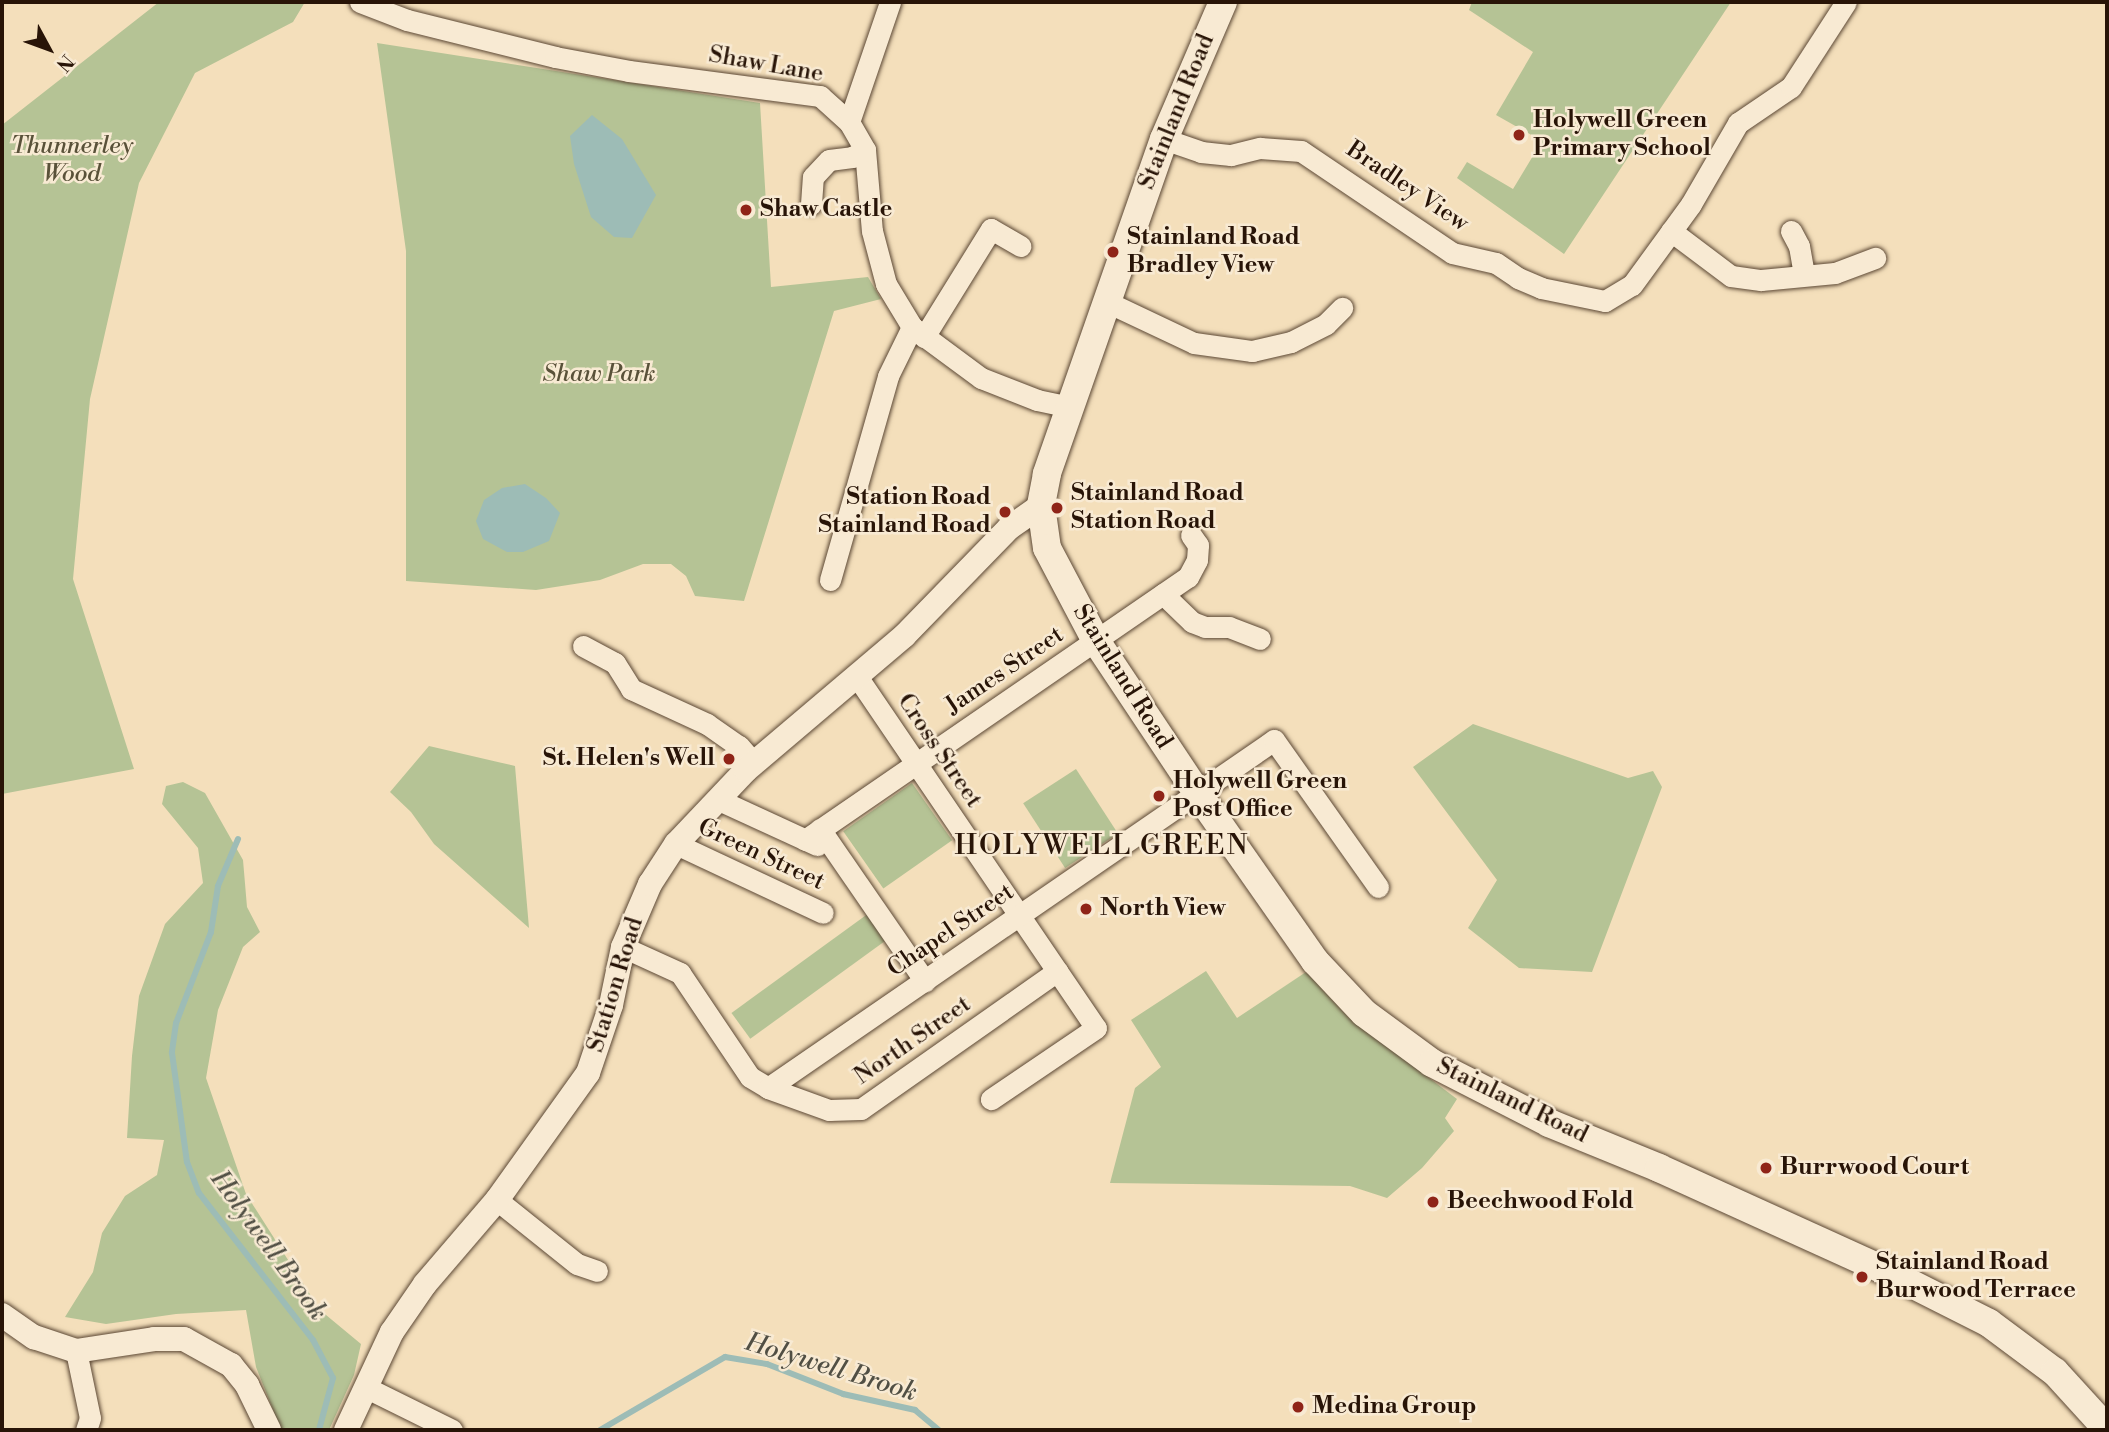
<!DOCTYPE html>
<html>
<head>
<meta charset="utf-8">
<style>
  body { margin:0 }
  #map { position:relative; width:2109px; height:1432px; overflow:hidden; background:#f4dfbb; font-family:"Libre Bodoni",serif }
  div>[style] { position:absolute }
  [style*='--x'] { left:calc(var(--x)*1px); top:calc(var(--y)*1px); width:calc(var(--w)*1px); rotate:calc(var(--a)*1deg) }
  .green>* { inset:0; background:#b5c395; transform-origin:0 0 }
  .water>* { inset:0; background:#9dbcb6 }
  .stream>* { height:6px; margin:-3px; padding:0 3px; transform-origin:3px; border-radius:3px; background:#9dbcb6 }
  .roads { filter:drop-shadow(0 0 2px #5b4734) drop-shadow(0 0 2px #5b4734) }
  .minor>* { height:21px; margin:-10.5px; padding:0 10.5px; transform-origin:10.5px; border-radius:10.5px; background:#f8ead3 }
  .tertiary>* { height:24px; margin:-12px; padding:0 12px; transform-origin:12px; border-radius:12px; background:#f8ead3 }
  .secondary>* { height:28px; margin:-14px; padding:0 14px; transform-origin:14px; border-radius:14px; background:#f8ead3 }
  .dots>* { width:19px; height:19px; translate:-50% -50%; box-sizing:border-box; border:4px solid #f8ead3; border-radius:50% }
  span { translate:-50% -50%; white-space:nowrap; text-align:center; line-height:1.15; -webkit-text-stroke:5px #f8ead3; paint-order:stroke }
  .street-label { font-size:24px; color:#281407 }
  .poi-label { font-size:24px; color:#281407; font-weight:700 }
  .left { translate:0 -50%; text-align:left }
  .right { translate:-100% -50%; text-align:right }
  .park-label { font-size:24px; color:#595139; font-style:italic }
  .water-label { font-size:26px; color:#514f44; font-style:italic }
  .quarter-label { font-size:28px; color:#281407; letter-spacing:2px }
  .frame { position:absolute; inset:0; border:4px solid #281407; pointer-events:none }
  .north { position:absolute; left:14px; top:14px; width:70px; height:70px; -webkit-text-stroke:5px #f8ead3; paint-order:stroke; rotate:131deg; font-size:19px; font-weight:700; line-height:28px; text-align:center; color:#281407 }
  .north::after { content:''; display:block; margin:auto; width:24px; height:32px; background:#281407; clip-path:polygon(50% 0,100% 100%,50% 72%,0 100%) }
</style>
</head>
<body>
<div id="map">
  <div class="green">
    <i style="clip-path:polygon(159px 2px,305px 2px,293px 22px,195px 73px,139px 183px,90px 399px,73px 579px,134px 769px,2px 794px,2px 125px)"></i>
    <i style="clip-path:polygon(1472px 2px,1731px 2px,1564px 254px,1457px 178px,1467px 162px,1513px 189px,1542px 141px,1496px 115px,1533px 52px,1469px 10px)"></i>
    <i style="clip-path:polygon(377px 43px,760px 103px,771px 287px,868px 277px,881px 299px,834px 311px,744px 601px,695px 596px,686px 576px,671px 564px,643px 564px,600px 580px,536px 590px,406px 581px,406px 251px)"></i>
    <i style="clip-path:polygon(1473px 724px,1628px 778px,1653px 771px,1662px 787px,1592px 972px,1519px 968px,1468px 928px,1497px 880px,1413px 767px)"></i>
    <i style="clip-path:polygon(429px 746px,515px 766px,529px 928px,434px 844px,411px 812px,390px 792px)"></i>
    <i style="left:1076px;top:769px;width:77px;height:63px;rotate:57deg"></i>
    <i style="clip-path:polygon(183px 782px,205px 793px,243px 860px,247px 907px,260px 932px,243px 947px,218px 1010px,206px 1078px,246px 1194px,320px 1310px,361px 1344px,354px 1375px,329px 1430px,281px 1430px,256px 1367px,246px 1310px,176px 1314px,106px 1324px,65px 1317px,93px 1272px,102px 1233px,125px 1196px,157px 1175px,164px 1140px,127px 1138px,132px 1056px,139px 996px,165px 924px,203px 883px,198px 848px,162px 804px,166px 786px)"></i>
    <i style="left:912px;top:783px;width:70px;height:84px;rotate:55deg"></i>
    <i style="left:869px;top:913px;width:32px;height:170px;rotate:54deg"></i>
    <i style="clip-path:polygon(1206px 971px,1237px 1018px,1306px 972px,1348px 1017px,1457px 1099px,1445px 1118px,1454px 1131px,1422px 1168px,1387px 1198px,1350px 1186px,1110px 1183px,1135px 1088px,1161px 1067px,1131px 1020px)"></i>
  </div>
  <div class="water">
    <i style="clip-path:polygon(592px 115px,622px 139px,656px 195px,632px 238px,614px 237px,591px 217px,574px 164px,570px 136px)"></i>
    <i style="clip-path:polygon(525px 484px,546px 498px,560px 513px,549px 541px,523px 552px,507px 552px,483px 539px,476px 521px,484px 500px,502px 488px)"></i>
  </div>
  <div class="stream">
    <i style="--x:238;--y:839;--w:51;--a:113.1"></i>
    <i style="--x:218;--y:886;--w:47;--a:98.7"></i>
    <i style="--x:211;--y:932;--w:97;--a:111"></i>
    <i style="--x:176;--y:1023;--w:30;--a:98"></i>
    <i style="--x:172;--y:1053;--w:110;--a:82.2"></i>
    <i style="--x:187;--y:1162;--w:33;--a:69"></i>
    <i style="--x:199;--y:1193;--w:186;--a:52.2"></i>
    <i style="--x:313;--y:1340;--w:43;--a:62.2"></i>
    <i style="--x:333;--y:1378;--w:54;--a:105.1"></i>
    <i style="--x:600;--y:1430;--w:145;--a:-30.3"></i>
    <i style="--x:725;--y:1357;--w:43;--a:9.5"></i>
    <i style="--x:767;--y:1364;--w:82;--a:21.5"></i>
    <i style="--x:843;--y:1394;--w:74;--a:12.5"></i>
    <i style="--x:915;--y:1410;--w:31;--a:40"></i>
  </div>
  <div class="roads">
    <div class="minor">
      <i style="--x:360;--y:2;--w:50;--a:21"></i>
      <i style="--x:407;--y:20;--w:153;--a:14"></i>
      <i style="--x:555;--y:57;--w:75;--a:10.7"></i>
      <i style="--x:629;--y:71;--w:193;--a:7.5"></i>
      <i style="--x:820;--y:96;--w:39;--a:42"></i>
      <i style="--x:849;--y:122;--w:32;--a:60"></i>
      <i style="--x:865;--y:150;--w:81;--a:85.1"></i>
      <i style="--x:872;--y:231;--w:55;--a:75.2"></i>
      <i style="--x:886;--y:284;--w:50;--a:58.8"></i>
      <i style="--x:912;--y:327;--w:86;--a:36.5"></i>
      <i style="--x:981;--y:378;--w:60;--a:21.4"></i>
      <i style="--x:1037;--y:400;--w:34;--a:12"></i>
      <i style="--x:849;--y:122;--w:127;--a:-71.1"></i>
      <i style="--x:1164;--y:139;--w:39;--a:19"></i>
      <i style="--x:1201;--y:152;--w:30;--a:6"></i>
      <i style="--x:1231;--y:155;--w:30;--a:-14"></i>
      <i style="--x:1260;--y:148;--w:41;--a:4.2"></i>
      <i style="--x:1301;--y:151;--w:182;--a:34"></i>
      <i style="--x:1452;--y:253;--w:45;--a:12.8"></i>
      <i style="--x:1496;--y:263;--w:27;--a:34"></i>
      <i style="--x:1518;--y:278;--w:25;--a:23"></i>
      <i style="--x:1541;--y:288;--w:65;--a:11.5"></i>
      <i style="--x:1605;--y:301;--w:31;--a:-31"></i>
      <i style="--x:1632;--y:285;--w:100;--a:-53.9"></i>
      <i style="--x:1691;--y:204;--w:94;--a:-59.9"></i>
      <i style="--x:1738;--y:123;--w:64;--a:-34.2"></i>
      <i style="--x:1791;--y:87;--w:101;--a:-57.1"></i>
      <i style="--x:811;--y:204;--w:27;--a:-86"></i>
      <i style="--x:813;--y:177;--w:23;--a:-47"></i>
      <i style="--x:829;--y:160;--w:23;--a:-7"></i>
      <i style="--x:852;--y:157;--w:15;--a:-28"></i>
      <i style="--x:1671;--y:231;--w:75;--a:36.9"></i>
      <i style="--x:1731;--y:276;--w:30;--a:8"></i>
      <i style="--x:1761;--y:280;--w:74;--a:-5.4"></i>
      <i style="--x:1835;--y:273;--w:43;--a:-20.6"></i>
      <i style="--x:1791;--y:231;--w:17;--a:62"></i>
      <i style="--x:1799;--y:246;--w:29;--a:80"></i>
      <i style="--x:1105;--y:301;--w:98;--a:25.3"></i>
      <i style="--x:1194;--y:343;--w:59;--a:7.9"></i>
      <i style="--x:1252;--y:351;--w:40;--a:-13"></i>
      <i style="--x:1291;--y:342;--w:39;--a:-27"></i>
      <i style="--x:1326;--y:324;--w:23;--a:-45"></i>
      <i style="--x:924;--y:337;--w:127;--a:-58.2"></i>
      <i style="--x:991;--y:229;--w:34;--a:30"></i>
      <i style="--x:830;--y:580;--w:212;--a:-74.1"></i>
      <i style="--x:888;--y:376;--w:55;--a:-63.9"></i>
      <i style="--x:1163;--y:594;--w:40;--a:44"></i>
      <i style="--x:1192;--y:622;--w:14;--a:21"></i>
      <i style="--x:1205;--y:627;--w:24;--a:0"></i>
      <i style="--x:1229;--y:627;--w:33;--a:21"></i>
      <i style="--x:583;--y:646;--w:36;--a:28"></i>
      <i style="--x:615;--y:663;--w:31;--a:58"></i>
      <i style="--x:631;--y:689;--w:84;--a:24.7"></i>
      <i style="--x:707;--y:724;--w:39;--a:35"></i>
      <i style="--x:739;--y:746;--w:23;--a:49"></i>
      <i style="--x:858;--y:678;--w:423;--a:55.8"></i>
      <i style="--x:1096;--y:1028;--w:127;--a:145.9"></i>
      <i style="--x:719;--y:800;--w:108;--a:24.7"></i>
      <i style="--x:820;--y:829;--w:185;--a:55.4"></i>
      <i style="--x:805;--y:840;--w:465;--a:-34.5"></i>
      <i style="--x:1188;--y:577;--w:19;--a:-62"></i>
      <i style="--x:1197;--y:560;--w:15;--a:-86"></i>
      <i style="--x:1198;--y:545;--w:12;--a:-125"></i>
      <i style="--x:676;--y:844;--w:162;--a:25.1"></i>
      <i style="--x:623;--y:947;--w:63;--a:24.5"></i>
      <i style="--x:680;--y:973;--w:125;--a:56.1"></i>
      <i style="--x:750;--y:1077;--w:21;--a:31"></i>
      <i style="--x:768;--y:1088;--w:65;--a:19.8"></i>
      <i style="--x:829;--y:1110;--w:32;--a:-2"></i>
      <i style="--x:861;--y:1109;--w:240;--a:-35.1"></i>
      <i style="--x:768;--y:1088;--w:614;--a:-34.52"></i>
      <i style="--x:1274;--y:740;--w:180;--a:54.7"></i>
      <i style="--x:497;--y:1200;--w:102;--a:38.7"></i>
      <i style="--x:577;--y:1264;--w:21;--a:19"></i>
      <i style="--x:76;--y:1351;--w:68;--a:78.2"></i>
      <i style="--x:90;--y:1418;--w:13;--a:108"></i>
      <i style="--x:365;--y:1387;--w:97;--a:26.3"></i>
    </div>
    <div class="tertiary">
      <i style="--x:2;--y:1315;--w:39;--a:35"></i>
      <i style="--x:34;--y:1337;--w:44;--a:18.4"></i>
      <i style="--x:76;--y:1351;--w:79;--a:-8.7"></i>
      <i style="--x:154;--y:1339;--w:30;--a:0"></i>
      <i style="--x:184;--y:1339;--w:54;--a:29"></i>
      <i style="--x:231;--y:1365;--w:26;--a:51"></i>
      <i style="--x:247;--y:1385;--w:50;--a:63.9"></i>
      <i style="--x:346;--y:1430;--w:108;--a:-64.9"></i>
      <i style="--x:392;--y:1332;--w:58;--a:-55.5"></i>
      <i style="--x:425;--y:1284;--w:111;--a:-49.4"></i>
      <i style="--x:497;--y:1200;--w:156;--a:-54.4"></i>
      <i style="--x:588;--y:1073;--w:72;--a:-71.3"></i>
      <i style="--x:611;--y:1005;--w:59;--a:-78.3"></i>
      <i style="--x:623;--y:947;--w:69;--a:-66.8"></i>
      <i style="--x:650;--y:884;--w:48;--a:-57"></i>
      <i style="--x:676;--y:844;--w:102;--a:-46.6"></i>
      <i style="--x:746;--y:770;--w:207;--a:-40.3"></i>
      <i style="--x:904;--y:636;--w:151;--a:-45.8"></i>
      <i style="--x:1009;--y:528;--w:39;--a:-35"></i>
    </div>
    <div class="secondary">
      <i style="--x:1223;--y:2;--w:149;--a:113.3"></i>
      <i style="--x:1164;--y:139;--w:355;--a:109.3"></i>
      <i style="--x:1047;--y:474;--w:33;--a:101"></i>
      <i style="--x:1041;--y:506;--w:42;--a:81.9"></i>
      <i style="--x:1047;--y:548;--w:105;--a:62.2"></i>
      <i style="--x:1096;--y:641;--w:184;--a:56.3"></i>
      <i style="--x:1198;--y:794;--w:204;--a:55"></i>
      <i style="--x:1315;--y:961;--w:71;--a:46.7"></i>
      <i style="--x:1364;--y:1013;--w:84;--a:36.3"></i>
      <i style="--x:1432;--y:1063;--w:131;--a:27.1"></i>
      <i style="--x:1549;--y:1123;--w:119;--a:22.2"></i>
      <i style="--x:1659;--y:1168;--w:249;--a:24.4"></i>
      <i style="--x:1886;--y:1271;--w:115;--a:26.8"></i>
      <i style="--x:1989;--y:1323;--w:82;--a:36.6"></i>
      <i style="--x:2055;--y:1372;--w:77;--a:47.6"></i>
    </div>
  </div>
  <div class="dots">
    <i style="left:1519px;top:135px;background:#8f2418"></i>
    <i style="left:746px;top:210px;background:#8f2418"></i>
    <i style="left:1113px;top:252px;background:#8f2418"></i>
    <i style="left:1057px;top:508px;background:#8f2418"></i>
    <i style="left:1005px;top:512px;background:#8f2418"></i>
    <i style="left:729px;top:759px;background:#8f2418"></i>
    <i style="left:1159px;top:796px;background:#8f2418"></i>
    <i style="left:1086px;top:909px;background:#8f2418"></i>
    <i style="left:1766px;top:1168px;background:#8f2418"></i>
    <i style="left:1433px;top:1202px;background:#8f2418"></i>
    <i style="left:1862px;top:1277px;background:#8f2418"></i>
    <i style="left:1298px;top:1407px;background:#8f2418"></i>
  </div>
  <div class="street-label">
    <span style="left:766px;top:65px;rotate:10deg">Shaw Lane</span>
    <span style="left:1177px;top:112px;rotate:-68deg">Stainland Road</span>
    <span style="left:1407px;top:187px;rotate:34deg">Bradley View</span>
    <span style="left:1005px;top:671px;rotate:-34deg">James Street</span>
    <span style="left:1122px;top:677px;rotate:58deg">Stainland Road</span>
    <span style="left:939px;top:751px;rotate:56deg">Cross Street</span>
    <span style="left:761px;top:855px;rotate:25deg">Green Street</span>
    <span style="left:951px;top:931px;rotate:-34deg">Chapel Street</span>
    <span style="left:616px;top:985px;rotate:-73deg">Station Road</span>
    <span style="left:913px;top:1041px;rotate:-35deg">North Street</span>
    <span style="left:1512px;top:1101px;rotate:26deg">Stainland Road</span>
  </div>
  <div class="poi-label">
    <span class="left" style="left:1533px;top:135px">Holywell Green<br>Primary School</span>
    <span class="left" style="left:760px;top:210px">Shaw Castle</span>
    <span class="left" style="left:1127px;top:252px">Stainland Road<br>Bradley View</span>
    <span class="left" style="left:1071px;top:508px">Stainland Road<br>Station Road</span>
    <span class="right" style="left:991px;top:512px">Station Road<br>Stainland Road</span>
    <span class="right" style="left:715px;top:759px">St. Helen's Well</span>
    <span class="left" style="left:1173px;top:796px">Holywell Green<br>Post Office</span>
    <span class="left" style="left:1100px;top:909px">North View</span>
    <span class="left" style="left:1780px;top:1168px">Burrwood Court</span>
    <span class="left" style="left:1447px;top:1202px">Beechwood Fold</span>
    <span class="left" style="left:1876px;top:1277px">Stainland Road<br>Burwood Terrace</span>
    <span class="left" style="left:1312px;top:1407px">Medina Group</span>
  </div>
  <div class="park-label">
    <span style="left:72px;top:161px">Thunnerley<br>Wood</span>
    <span style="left:599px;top:375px">Shaw Park</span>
  </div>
  <div class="water-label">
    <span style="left:268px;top:1246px;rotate:54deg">Holywell Brook</span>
    <span style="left:831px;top:1368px;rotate:17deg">Holywell Brook</span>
  </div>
  <div class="quarter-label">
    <span style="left:1102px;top:846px">HOLYWELL GREEN</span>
  </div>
  <div class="frame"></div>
  <div class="north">N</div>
</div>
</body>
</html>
